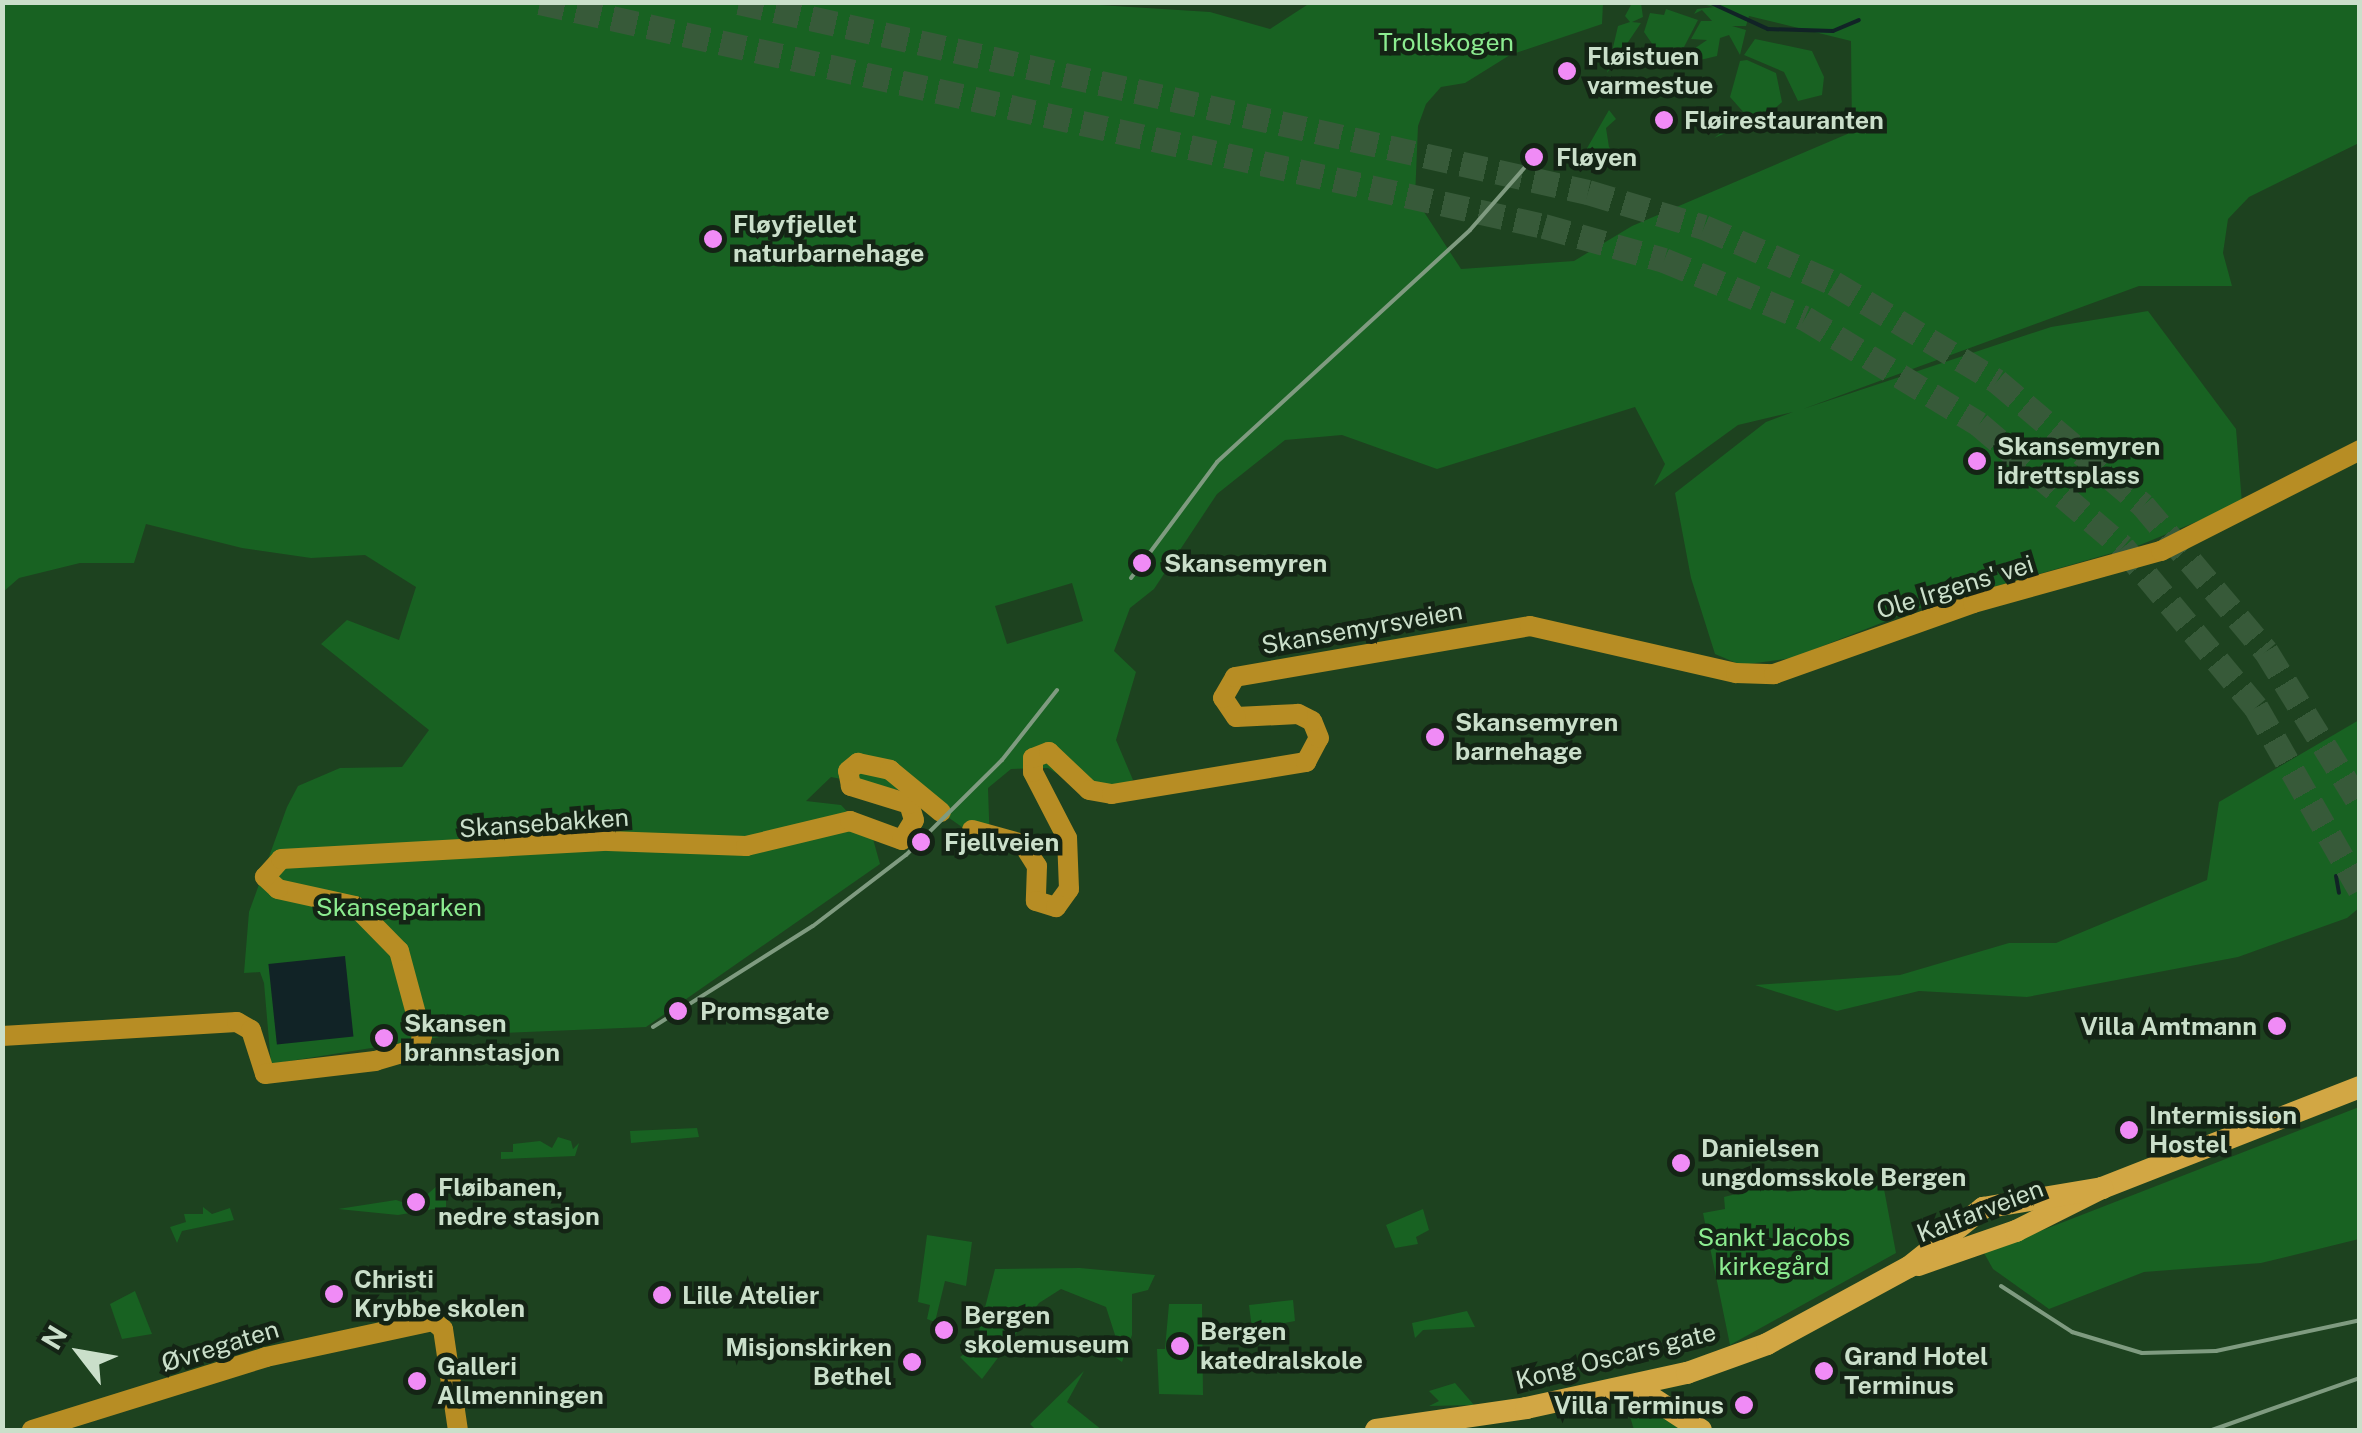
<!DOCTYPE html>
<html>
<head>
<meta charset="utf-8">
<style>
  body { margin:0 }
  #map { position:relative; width:2362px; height:1433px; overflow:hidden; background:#1d421f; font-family:"Public Sans",sans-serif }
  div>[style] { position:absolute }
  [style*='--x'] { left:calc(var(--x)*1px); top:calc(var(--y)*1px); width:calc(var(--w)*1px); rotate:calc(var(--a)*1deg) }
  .green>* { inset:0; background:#186222 }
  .water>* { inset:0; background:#112326; transform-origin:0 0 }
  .stream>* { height:4px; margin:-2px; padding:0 2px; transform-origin:2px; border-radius:2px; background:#112326 }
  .highway-tunnel>* { height:25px; margin-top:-12.5px; transform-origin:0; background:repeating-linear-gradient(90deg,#375a39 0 25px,transparent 0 37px) }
  .secondary>* { height:20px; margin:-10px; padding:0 10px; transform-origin:10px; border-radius:10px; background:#b78d24 }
  .primary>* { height:22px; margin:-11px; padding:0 11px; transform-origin:11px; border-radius:11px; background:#d2a744 }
  .rail>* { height:4px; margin:-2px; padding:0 2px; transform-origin:2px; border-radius:2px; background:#7f9b80 }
  .dots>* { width:28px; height:28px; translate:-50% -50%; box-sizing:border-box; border:5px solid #142415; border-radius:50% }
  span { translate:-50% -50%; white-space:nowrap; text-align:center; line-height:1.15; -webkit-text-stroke:9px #142415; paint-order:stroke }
  .park-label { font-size:25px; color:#8cec90 }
  .poi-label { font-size:25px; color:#cadfca; font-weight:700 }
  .left { translate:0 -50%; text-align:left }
  .right { translate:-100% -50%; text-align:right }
  .street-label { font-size:25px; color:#cadfca }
  .frame { position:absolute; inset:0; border:5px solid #cadfca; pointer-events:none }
  .north { position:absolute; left:30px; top:1303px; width:100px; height:100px; -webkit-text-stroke:8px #142415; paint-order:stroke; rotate:301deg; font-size:28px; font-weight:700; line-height:40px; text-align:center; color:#cadfca }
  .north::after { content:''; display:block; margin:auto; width:35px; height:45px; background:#cadfca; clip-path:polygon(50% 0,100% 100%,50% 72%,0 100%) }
</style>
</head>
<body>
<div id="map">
  <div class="green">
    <i style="clip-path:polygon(evenodd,1052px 2px,1210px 12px,1270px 29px,1310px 3px,1603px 3px,1602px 24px,1510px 55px,1465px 83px,1441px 87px,1426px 104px,1418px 126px,1415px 198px,1461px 269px,1574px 261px,1632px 226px,1852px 132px,1851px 41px,1749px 16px,1746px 26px,1732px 26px,1746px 30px,1740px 55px,1729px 35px,1720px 38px,1717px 56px,1700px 60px,1691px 51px,1707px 40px,1691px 39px,1701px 21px,1712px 21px,1702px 10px,1694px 14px,1697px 9px,1714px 7px,1698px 3px,2359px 3px,2359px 143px,2249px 197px,2228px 219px,2223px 253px,2232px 286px,2139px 286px,1803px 409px,2051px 327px,2148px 311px,2236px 429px,2242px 503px,2140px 545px,1917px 609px,1792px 658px,1741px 665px,1715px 654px,1691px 578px,1675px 493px,1766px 422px,1793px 412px,1738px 425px,1654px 486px,1665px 464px,1635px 407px,1437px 469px,1342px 435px,1285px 440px,1217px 494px,1154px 589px,1130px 608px,1114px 651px,1136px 672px,1116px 740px,1133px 780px,1096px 798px,1048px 768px,1011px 769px,988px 788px,990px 847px,914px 793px,831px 777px,806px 801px,841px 805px,873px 839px,880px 864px,646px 1027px,453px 1035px,271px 1064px,264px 983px,260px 972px,244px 973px,249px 912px,287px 807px,298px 786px,340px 768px,402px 767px,429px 730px,321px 644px,347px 620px,399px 640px,416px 587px,365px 555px,311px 558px,242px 548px,146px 524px,134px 563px,80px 563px,19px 578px,3px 592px,2px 3px,1052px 2px,1072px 583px,1083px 621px,1007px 644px,995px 606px,1072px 583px)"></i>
    <i style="clip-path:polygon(1632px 3px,1641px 3px,1643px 17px,1632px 22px,1641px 23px,1607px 73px,1618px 26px,1630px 22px,1625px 16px)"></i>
    <i style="clip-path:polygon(1666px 9px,1698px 20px,1684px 47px,1655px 48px,1644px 32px,1650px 13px,1664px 15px)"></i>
    <i style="clip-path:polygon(1755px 39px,1812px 51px,1824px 77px,1822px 95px,1798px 101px,1784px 72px,1744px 55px)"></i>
    <i style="clip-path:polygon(1747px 60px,1776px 73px,1782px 102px,1768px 115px,1714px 138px,1746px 115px,1730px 97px,1740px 61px)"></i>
    <i style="clip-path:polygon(1609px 110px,1616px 119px,1606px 128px,1609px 147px,1623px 164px,1604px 168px,1586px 150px)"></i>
    <i style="clip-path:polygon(2359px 720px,2359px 908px,2347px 918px,2238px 957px,2027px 997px,1919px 991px,1837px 1011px,1755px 985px,1900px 975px,2009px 943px,2056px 943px,2207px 880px,2219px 802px)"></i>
    <i style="clip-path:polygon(2359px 1107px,2359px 1239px,2261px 1263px,2144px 1272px,2049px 1309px,1993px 1269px,1984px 1253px)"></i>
    <i style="clip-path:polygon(697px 1128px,699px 1137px,631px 1143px,630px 1131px)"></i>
    <i style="clip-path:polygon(558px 1137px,571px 1141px,573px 1149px,579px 1143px,575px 1156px,501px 1159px,501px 1152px,513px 1152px,513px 1144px,540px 1141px,552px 1148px)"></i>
    <i style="clip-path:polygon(465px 1180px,446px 1190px,446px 1207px,398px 1215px,338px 1209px,396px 1200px,414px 1206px,438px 1185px)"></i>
    <i style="clip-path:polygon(1867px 1181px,1884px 1189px,1896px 1253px,1730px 1345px,1703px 1213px,1725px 1209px,1724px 1197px,1779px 1183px,1787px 1192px)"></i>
    <i style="clip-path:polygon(203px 1207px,212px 1214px,230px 1208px,234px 1220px,182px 1231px,177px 1243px,170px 1227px,186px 1222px,184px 1214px,203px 1214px)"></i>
    <i style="clip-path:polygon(1423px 1209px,1429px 1230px,1416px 1237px,1418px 1244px,1395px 1248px,1386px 1225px)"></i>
    <i style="clip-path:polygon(927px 1235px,972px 1242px,966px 1286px,945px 1281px,935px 1322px,927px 1319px,930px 1305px,918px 1302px)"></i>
    <i style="clip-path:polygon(1080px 1268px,1155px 1275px,1148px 1290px,1132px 1294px,1132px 1335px,1122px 1362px,1106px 1351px,1115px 1335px,1106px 1307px,1061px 1289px,1039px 1303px,982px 1379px,960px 1357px,975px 1346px,995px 1269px)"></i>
    <i style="clip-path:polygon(135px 1291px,152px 1334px,122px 1339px,110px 1304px)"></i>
    <i style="clip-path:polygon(1293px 1300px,1295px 1321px,1252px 1329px,1249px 1305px)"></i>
    <i style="clip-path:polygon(1169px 1304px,1202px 1304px,1203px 1395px,1159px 1394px,1157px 1349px,1165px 1349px)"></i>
    <i style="clip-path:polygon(1467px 1311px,1475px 1327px,1423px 1330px,1415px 1338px,1412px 1323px)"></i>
    <i style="clip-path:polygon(1084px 1371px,1067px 1402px,1102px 1430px,1036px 1430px,1030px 1424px)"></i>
    <i style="clip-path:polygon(1455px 1383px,1474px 1405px,1429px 1406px,1439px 1401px,1429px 1391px)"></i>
    <i style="clip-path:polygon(1626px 1403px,1641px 1403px,1681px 1430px,1634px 1430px)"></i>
  </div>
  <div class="water">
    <i style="left:345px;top:956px;width:81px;height:77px;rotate:84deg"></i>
  </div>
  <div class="stream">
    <i style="--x:1709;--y:2;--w:65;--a:24.6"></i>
    <i style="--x:1768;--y:29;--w:65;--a:1.8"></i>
    <i style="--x:1833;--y:31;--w:28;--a:-23"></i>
    <i style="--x:2336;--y:876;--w:17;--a:80"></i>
  </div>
  <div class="highway-tunnel">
    <i style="--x:540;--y:2;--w:1029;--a:12.58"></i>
    <i style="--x:1544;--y:226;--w:125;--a:15.8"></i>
    <i style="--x:1664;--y:260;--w:152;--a:22.4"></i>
    <i style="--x:1805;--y:318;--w:204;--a:31.3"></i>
    <i style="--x:1979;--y:424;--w:189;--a:40.5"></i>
    <i style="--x:2123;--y:547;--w:208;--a:50.3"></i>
    <i style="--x:2256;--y:707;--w:210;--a:60.3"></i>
    <i style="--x:739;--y:2;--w:870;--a:12.61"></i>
    <i style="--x:1588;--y:192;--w:121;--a:16.8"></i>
    <i style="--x:1704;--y:227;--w:142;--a:23.3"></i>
    <i style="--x:1834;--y:283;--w:190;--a:31"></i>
    <i style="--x:1997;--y:381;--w:192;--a:40.3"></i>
    <i style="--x:2143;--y:505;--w:191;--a:49.9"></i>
    <i style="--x:2266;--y:651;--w:180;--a:58.4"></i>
  </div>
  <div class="secondary">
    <i style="--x:972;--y:830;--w:53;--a:15.4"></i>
    <i style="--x:1023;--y:844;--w:26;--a:58"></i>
    <i style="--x:1037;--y:866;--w:35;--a:92"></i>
    <i style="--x:1036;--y:901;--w:21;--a:17"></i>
    <i style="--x:1056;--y:907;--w:22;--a:-54"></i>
    <i style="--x:1069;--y:889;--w:51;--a:-92.2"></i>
    <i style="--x:1067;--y:838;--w:74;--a:-117.3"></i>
    <i style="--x:1033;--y:772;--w:14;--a:-90"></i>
    <i style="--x:1033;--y:758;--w:17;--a:-21"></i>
    <i style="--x:1049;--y:752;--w:55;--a:43.5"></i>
    <i style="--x:1089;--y:790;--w:23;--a:10"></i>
    <i style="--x:1112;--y:794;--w:197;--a:-9.4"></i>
    <i style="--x:1306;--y:762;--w:27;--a:-62"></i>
    <i style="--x:1319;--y:738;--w:18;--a:-112"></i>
    <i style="--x:1312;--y:721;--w:16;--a:-153"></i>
    <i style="--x:1298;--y:714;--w:62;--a:177.2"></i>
    <i style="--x:1236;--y:717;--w:23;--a:-124"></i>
    <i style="--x:1223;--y:698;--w:24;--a:-60"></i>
    <i style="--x:1235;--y:677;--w:299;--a:-9.8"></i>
    <i style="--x:1530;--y:626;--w:211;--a:12.9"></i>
    <i style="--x:1736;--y:673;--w:38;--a:2"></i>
    <i style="--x:1774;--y:674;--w:211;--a:-19.6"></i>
    <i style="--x:1973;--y:603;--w:195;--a:-15.5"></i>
    <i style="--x:2161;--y:551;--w:223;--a:-26.9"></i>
    <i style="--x:2;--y:1036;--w:235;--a:-3.4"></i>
    <i style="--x:237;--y:1022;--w:16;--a:30"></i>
    <i style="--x:251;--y:1030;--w:46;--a:72.3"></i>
    <i style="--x:265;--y:1074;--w:111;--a:-6.7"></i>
    <i style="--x:375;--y:1061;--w:46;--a:-16.5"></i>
    <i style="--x:419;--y:1048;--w:12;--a:-76"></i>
    <i style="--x:422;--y:1036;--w:88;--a:-105.1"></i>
    <i style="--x:399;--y:951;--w:63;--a:-134.4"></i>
    <i style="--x:355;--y:906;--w:79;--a:-167.6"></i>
    <i style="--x:278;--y:889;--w:18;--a:-137"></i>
    <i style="--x:265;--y:877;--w:24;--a:-48"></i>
    <i style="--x:281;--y:859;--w:327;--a:-3.2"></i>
    <i style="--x:608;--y:841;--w:138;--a:2.1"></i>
    <i style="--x:746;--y:846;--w:107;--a:-13.5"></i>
    <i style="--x:850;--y:821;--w:55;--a:20.1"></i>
    <i style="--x:902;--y:840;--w:23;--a:-59"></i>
    <i style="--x:914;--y:820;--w:17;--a:-107"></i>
    <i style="--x:909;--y:804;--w:61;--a:-162.8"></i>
    <i style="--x:851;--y:786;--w:15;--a:-101"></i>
    <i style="--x:848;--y:771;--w:13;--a:-39"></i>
    <i style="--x:858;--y:763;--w:33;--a:12"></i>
    <i style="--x:890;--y:770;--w:66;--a:39.5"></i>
    <i style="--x:32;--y:1430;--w:245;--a:-17.3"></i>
    <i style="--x:266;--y:1357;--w:171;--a:-12.2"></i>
    <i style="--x:433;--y:1321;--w:13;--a:39"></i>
    <i style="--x:443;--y:1329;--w:102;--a:81.6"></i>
  </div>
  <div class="primary">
    <i style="--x:1918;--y:1265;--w:104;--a:-19.1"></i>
    <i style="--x:2016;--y:1231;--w:96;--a:-26.6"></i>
    <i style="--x:2102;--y:1188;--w:277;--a:-21.4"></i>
    <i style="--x:1634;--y:1386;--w:80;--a:33.3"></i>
    <i style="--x:1376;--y:1430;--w:152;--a:-8.3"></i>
    <i style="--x:1526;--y:1408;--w:165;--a:-12.3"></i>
    <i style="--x:1687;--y:1373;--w:85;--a:-19.9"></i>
    <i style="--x:1767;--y:1344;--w:162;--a:-28.5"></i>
    <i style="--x:1909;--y:1267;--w:95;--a:-38.6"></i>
    <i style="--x:1983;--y:1208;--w:121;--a:-9.5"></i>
  </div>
  <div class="rail">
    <i style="--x:1131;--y:578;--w:144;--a:-53.4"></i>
    <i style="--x:1217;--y:462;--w:343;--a:-42.5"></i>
    <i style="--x:1470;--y:230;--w:97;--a:-48.8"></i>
    <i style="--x:653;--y:1027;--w:189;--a:-32.3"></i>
    <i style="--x:813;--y:926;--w:117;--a:-37.4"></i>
    <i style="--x:906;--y:855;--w:135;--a:-44.7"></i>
    <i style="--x:1002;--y:760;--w:89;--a:-51.8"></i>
    <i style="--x:2001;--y:1286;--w:85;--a:32.9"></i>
    <i style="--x:2072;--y:1332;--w:73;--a:16.7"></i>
    <i style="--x:2142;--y:1353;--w:74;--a:-1.5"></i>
    <i style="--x:2216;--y:1351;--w:147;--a:-12.1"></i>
    <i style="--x:2212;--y:1430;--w:157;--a:-19.4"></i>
  </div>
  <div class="dots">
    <i style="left:1567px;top:71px;background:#f08bf6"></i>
    <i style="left:1664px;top:120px;background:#f08bf6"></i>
    <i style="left:1534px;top:157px;background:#f08bf6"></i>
    <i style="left:713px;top:239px;background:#f08bf6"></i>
    <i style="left:1977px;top:461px;background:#f08bf6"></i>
    <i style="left:1142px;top:563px;background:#f08bf6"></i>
    <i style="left:1435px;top:737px;background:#f08bf6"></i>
    <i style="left:921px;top:842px;background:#f08bf6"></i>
    <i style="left:678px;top:1011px;background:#f08bf6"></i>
    <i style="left:2277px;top:1026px;background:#f08bf6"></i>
    <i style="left:384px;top:1038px;background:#f08bf6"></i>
    <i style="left:2129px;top:1130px;background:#f08bf6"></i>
    <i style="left:1681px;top:1163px;background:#f08bf6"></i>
    <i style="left:416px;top:1202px;background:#f08bf6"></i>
    <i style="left:334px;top:1294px;background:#f08bf6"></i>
    <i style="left:662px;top:1295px;background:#f08bf6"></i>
    <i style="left:944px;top:1330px;background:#f08bf6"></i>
    <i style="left:1180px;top:1346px;background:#f08bf6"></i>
    <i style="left:912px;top:1362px;background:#f08bf6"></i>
    <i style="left:1824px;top:1371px;background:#f08bf6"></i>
    <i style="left:417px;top:1381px;background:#f08bf6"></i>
    <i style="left:1744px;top:1405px;background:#f08bf6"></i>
  </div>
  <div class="park-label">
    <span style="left:1446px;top:42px">Trollskogen</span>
    <span style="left:399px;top:907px">Skanseparken</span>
    <span style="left:1774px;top:1252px">Sankt Jacobs<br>kirkegård</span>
  </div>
  <div class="poi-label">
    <span class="left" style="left:1587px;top:71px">Fløistuen<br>varmestue</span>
    <span class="left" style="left:1684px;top:120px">Fløirestauranten</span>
    <span class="left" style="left:1556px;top:157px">Fløyen</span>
    <span class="left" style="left:733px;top:239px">Fløyfjellet<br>naturbarnehage</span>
    <span class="left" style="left:1997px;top:461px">Skansemyren<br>idrettsplass</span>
    <span class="left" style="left:1164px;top:563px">Skansemyren</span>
    <span class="left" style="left:1455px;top:737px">Skansemyren<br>barnehage</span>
    <span class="left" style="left:944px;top:842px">Fjellveien</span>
    <span class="left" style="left:700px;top:1011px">Promsgate</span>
    <span class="left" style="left:404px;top:1038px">Skansen<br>brannstasjon</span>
    <span class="right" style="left:2257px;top:1026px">Villa Amtmann</span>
    <span class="left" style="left:2149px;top:1130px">Intermission<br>Hostel</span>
    <span class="left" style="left:1701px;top:1163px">Danielsen<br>ungdomsskole Bergen</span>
    <span class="left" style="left:438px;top:1202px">Fløibanen,<br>nedre stasjon</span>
    <span class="left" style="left:354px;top:1294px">Christi<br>Krybbe skolen</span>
    <span class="left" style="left:682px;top:1295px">Lille Atelier</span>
    <span class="left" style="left:964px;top:1330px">Bergen<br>skolemuseum</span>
    <span class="left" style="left:1200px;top:1346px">Bergen<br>katedralskole</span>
    <span class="right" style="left:892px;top:1362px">Misjonskirken<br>Bethel</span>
    <span class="left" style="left:1844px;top:1371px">Grand Hotel<br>Terminus</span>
    <span class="left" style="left:437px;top:1381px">Galleri<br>Allmenningen</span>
    <span class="right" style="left:1724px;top:1405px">Villa Terminus</span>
  </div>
  <div class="street-label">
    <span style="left:1955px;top:587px;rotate:-17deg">Ole Irgens' vei</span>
    <span style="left:1362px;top:628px;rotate:-10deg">Skansemyrsveien</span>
    <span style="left:544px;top:823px;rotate:-4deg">Skansebakken</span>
    <span style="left:1980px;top:1211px;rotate:-21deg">Kalfarveien</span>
    <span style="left:220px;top:1346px;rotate:-17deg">Øvregaten</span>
    <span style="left:1616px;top:1356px;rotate:-14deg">Kong Oscars gate</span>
  </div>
  <div class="frame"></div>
  <div class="north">N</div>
</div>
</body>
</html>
